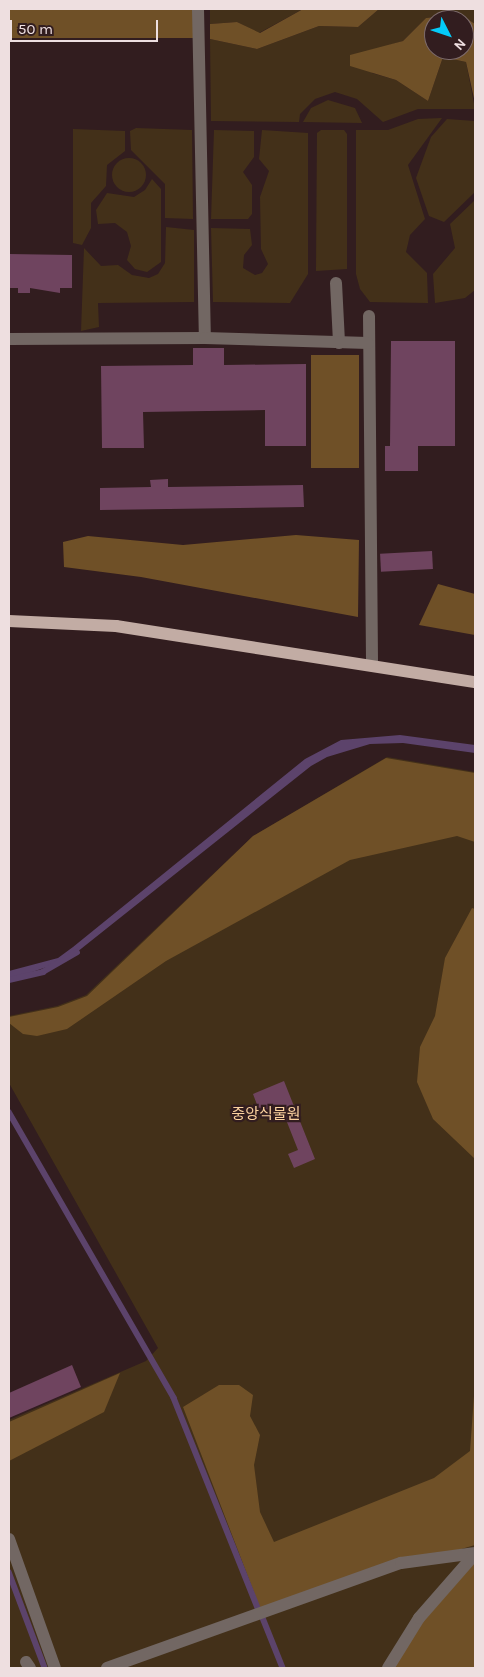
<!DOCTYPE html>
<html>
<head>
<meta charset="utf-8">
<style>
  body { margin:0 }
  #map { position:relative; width:484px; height:1677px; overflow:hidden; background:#321d1f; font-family:Karla,"Noto Sans KR",sans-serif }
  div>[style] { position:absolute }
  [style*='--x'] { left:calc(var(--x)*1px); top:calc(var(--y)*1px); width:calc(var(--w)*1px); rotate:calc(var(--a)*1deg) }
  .green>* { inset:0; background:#433019 }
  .round { border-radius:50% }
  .forest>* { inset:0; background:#6f5027; transform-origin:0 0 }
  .water>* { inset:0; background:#5c436b }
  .stream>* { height:5.5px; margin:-2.75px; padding:0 2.75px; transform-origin:2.75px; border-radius:2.75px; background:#5c436b }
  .building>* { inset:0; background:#6f445f; transform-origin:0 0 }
  .minor>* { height:12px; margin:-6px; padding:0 6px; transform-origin:6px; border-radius:6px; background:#726763 }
  .major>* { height:12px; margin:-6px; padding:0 6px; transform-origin:6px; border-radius:6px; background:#c2aca4 }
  span { translate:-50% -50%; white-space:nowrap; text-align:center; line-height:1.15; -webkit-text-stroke:4.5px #321d1f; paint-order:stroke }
  .park-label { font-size:15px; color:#fcd29f }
  .frame { position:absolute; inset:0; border:10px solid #eedfe0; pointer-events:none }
  .north { position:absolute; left:424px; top:10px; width:50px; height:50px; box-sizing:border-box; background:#321d1f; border:1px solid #7d6b6c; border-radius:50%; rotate:131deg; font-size:14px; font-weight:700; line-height:20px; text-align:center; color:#eedfe0 }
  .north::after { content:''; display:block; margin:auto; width:18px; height:22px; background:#04cbf9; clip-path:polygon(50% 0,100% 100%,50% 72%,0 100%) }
  .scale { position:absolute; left:10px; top:20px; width:148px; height:22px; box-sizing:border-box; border:2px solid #eedfe0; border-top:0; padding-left:6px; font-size:15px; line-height:18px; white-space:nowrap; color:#eedfe0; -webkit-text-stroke:4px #321d1f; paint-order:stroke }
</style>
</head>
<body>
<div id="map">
  <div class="green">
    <i style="clip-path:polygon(210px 9px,303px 9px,259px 33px,237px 22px,210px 24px)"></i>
    <i style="clip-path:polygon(379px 9px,475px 9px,475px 24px,460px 14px,426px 18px,403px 41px,380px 48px,372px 73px,396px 80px,428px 101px,443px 57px,466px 62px,475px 109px,418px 109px,383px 122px,357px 99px,335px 92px,315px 99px,300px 114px,299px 122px,211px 121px,210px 39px,257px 49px,319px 26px,358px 27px)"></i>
    <i style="clip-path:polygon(328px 100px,355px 108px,362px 123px,303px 122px,311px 108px)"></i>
    <i style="clip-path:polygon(442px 118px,408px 165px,425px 219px,410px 235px,406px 252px,427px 273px,428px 303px,370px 302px,360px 289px,356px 274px,356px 130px,388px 130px,418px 119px)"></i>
    <i style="clip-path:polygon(447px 119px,475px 121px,475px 192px,444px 222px,429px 216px,416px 178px,431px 137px)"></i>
    <i style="clip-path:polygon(136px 128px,192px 130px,193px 219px,165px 218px,165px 184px,131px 150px,130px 131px)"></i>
    <i style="clip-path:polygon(73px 129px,125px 131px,125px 151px,107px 165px,106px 186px,91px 203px,91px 228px,82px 245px,73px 243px)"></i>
    <i style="clip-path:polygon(214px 130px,254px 131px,254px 157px,243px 172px,252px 185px,252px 214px,248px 219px,211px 219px)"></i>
    <i style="clip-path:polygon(262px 130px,308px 133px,308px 274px,290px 303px,213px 302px,211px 228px,250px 229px,252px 245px,244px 255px,243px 268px,255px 275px,262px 273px,268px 264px,261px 249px,260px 197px,269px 171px,259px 159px)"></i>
    <i style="clip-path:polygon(321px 130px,344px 130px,347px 134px,347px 269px,316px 271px,317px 133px)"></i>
    <i class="round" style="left:112px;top:158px;width:34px;height:34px"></i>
    <i style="clip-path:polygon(152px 179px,161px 189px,161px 262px,147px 272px,135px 269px,127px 260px,131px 246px,127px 232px,115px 223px,98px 224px,96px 210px,107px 193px,134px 197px,145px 190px)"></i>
    <i style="clip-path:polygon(475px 200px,475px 290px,465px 298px,435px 303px,433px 274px,455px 248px,450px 224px)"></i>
    <i style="clip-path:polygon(166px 227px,194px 230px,194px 302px,98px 303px,99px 327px,81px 331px,84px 248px,101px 266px,118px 265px,132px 275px,149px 278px,158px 274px,165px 263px)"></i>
    <i style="clip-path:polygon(387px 757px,475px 772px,475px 1668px,9px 1668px,9px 1420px,146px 1361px,158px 1348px,9px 1083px,9px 1016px,57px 1006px,86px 995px,253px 836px)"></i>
  </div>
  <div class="forest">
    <i style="left:9px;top:9px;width:184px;height:29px"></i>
    <i style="clip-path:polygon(303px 9px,379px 9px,358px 27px,319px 26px,257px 49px,210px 39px,210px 24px,237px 22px,260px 33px)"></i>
    <i style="clip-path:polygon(evenodd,460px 14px,475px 24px,475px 103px,466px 62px,443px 57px,428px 101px,396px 80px,350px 66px,350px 55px,403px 41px,426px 18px,460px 14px,434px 20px,464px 20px,464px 50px,434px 50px,434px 20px)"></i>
    <i style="left:359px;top:355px;width:113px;height:48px;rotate:90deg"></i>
    <i style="clip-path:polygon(296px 535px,359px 540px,358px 617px,141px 577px,64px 567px,63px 542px,88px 536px,183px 545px)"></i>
    <i style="clip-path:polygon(438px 584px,475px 594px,475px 635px,419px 625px)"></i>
    <i style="clip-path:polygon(386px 758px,475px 773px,475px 842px,457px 836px,350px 860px,166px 961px,67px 1029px,37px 1036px,23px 1034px,9px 1023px,9px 1017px,58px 1007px,87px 996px,253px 836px)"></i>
    <i style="clip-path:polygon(472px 908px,475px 909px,475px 1159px,433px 1119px,417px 1082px,420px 1047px,435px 1016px,445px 958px)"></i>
    <i style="clip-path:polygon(120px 1373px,104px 1412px,9px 1461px,9px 1422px)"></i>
    <i style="clip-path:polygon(475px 1382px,475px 1545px,260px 1608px,183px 1407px,219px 1385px,239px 1385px,253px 1395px,250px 1416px,260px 1435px,254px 1465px,260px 1512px,274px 1542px,434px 1478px,470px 1451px)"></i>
    <i style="clip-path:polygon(475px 1560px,475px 1668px,392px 1668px,406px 1640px)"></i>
  </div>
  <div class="water">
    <i style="clip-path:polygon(400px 735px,475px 745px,475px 753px,403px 743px,370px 744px,327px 757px,311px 766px,67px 960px,9px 980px,9px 971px,58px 958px,73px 947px,305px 759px,341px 740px)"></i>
  </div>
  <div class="stream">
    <i style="--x:9;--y:980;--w:35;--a:-13"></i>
    <i style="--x:43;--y:972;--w:39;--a:-30"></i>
    <i style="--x:9;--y:1112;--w:330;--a:60"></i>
    <i style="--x:174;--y:1398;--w:226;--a:68.2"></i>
    <i style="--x:9;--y:1572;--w:103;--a:69.4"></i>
    <i style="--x:263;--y:1618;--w:54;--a:68.2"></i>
  </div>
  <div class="building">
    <i style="clip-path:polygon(9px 254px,72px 255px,72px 288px,60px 288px,60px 293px,30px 288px,30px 293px,18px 293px,18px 288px,9px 288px)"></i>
    <i style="clip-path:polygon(391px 341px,455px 341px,455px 446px,418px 446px,418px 471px,385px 471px,385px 446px,390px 446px)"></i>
    <i style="clip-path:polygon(193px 348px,224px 348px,224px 365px,306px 364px,306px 446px,265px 446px,265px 410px,143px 412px,144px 448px,102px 448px,101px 366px,193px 365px)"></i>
    <i style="clip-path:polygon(168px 479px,168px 487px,303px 485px,304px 507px,100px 510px,100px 488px,151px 487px,150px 480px)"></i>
    <i style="left:432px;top:551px;width:18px;height:52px;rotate:87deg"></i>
    <i style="clip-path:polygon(284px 1081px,315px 1159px,294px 1168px,288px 1154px,298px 1150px,281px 1107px,261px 1115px,253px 1094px)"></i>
    <i style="clip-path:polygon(72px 1365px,81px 1387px,9px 1418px,9px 1393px)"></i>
  </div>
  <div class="minor">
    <i style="--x:198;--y:9;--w:329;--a:88.8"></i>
    <i style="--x:336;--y:283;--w:60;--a:87.1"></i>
    <i style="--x:369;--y:316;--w:349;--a:89.5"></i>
    <i style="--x:9;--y:339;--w:196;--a:-0.3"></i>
    <i style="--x:205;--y:338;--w:163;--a:1.8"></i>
    <i style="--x:9;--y:1539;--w:137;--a:70.4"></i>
    <i style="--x:26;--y:1662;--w:7;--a:56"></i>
    <i style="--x:107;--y:1668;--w:312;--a:-19.7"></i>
    <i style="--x:401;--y:1563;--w:75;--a:-7.7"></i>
    <i style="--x:388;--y:1668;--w:59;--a:-58.2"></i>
    <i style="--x:419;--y:1618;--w:85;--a:-48.8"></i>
  </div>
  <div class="major">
    <i style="--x:9;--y:621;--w:107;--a:2.7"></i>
    <i style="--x:116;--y:626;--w:363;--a:8.9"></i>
  </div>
  <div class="park-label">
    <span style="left:266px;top:1115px">중앙식물원</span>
  </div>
  <div class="frame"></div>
  <div class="north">N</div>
  <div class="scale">50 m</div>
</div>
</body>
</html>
